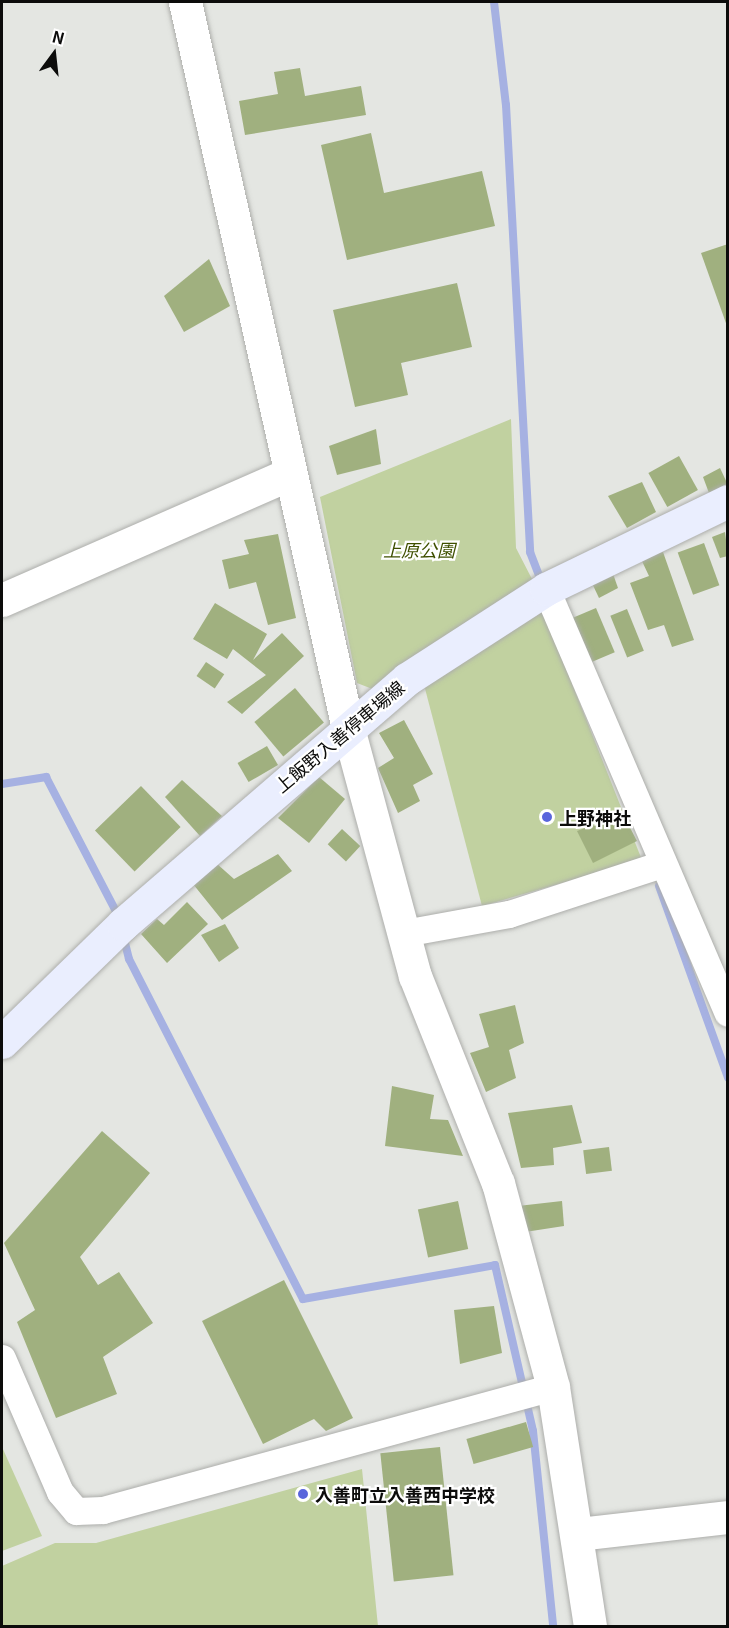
<!DOCTYPE html>
<html>
<head>
<meta charset="utf-8">
<style>
  body { margin:0 }
  #map { position:relative; width:729px; height:1628px; overflow:hidden; background:#e4e6e2; font-family:Georgia,"Noto Sans JP",serif }
  div>[style] { position:absolute }
  [style*='--x'] { left:calc(var(--x)*1px); top:calc(var(--y)*1px); width:calc(var(--w)*1px); rotate:calc(var(--a)*1deg) }
  .green>* { inset:0; background:#c1d1a0 }
  .stream>* { height:8px; margin:-4px; padding:0 4px; transform-origin:4px; border-radius:4px; background:#a6b1e2 }
  .building>* { inset:0; background:#a0b07f; transform-origin:0 0 }
  .roads { filter:drop-shadow(0 0 2px #adaeab) drop-shadow(0 0 2px #adaeab) }
  .minor>* { height:27px; margin:-13.5px; padding:0 13.5px; transform-origin:13.5px; border-radius:13.5px; background:#fff }
  .tertiary>* { height:33px; margin:-16.5px; padding:0 16.5px; transform-origin:16.5px; border-radius:16.5px; background:#fff }
  .secondary>* { height:33px; margin:-16.5px; padding:0 16.5px; transform-origin:16.5px; border-radius:16.5px; background:#eaeefe }
  .dots>* { width:16px; height:16px; translate:-50% -50%; box-sizing:border-box; border:3px solid #fff; border-radius:50% }
  span { translate:-50% -50%; white-space:nowrap; text-align:center; line-height:1.15; -webkit-text-stroke:4.5px #fff; paint-order:stroke }
  .park-label { font-size:18px; color:#3f5000; font-style:italic }
  .street-label { font-size:18px; color:#0c0c0b }
  .poi-label { font-size:18px; color:#0c0c0b; font-weight:700 }
  .left { translate:0 -50%; text-align:left }
  .frame { position:absolute; inset:0; border:3px solid #0c0c0b; pointer-events:none }
  .north { position:absolute; left:24px; top:24px; width:60px; height:60px; -webkit-text-stroke:4px #fff; paint-order:stroke; rotate:15deg; font-size:16px; font-weight:700; line-height:24px; text-align:center; color:#0c0c0b }
  .north::after { content:''; display:block; margin:auto; width:21px; height:27px; background:#0c0c0b; clip-path:polygon(50% 0,100% 100%,50% 72%,0 100%) }
</style>
</head>
<body>
<div id="map">
  <div class="green">
    <i style="clip-path:polygon(511px 419px,516px 548px,533px 581px,375px 690px,357px 683px,320px 497px)"></i>
    <i style="clip-path:polygon(540px 603px,642px 860px,482px 906px,423px 681px)"></i>
    <i style="clip-path:polygon(2px 1447px,42px 1536px,2px 1551px)"></i>
    <i style="clip-path:polygon(362px 1469px,378px 1626px,2px 1626px,2px 1566px,55px 1543px,96px 1543px)"></i>
  </div>
  <div class="stream">
    <i style="--x:494;--y:2;--w:104;--a:83.4"></i>
    <i style="--x:506;--y:105;--w:448;--a:86.9"></i>
    <i style="--x:530;--y:552;--w:33;--a:69"></i>
    <i style="--x:2;--y:784;--w:45;--a:-9"></i>
    <i style="--x:46;--y:777;--w:158;--a:62.5"></i>
    <i style="--x:659;--y:886;--w:204;--a:70.2"></i>
    <i style="--x:123;--y:935;--w:25;--a:76"></i>
    <i style="--x:129;--y:959;--w:382;--a:62.9"></i>
    <i style="--x:303;--y:1299;--w:195;--a:-10"></i>
    <i style="--x:495;--y:1265;--w:170;--a:77.1"></i>
    <i style="--x:533;--y:1431;--w:196;--a:84.1"></i>
  </div>
  <div class="building">
    <i style="clip-path:polygon(300px 68px,305px 96px,361px 86px,366px 115px,245px 135px,239px 101px,278px 94px,274px 72px)"></i>
    <i style="clip-path:polygon(371px 133px,384px 193px,482px 171px,495px 226px,347px 260px,321px 145px)"></i>
    <i style="clip-path:polygon(728px 244px,728px 326px,727px 326px,701px 253px)"></i>
    <i style="clip-path:polygon(209px 259px,230px 306px,184px 332px,164px 296px)"></i>
    <i style="clip-path:polygon(457px 283px,472px 347px,401px 363px,408px 395px,355px 407px,333px 310px)"></i>
    <i style="clip-path:polygon(376px 429px,381px 464px,337px 475px,329px 446px)"></i>
    <i style="left:679px;top:456px;width:39px;height:35px;rotate:61deg"></i>
    <i style="clip-path:polygon(720px 468px,728px 485px,709px 493px,703px 477px)"></i>
    <i style="clip-path:polygon(642px 482px,656px 512px,627px 528px,608px 496px)"></i>
    <i style="clip-path:polygon(725px 532px,728px 556px,720px 558px,712px 537px)"></i>
    <i style="clip-path:polygon(278px 534px,296px 618px,268px 625px,256px 582px,229px 589px,222px 560px,249px 554px,244px 540px)"></i>
    <i style="left:704px;top:543px;width:45px;height:28px;rotate:70deg"></i>
    <i style="clip-path:polygon(663px 552px,694px 640px,672px 647px,664px 625px,648px 630px,630px 583px,649px 576px,640px 557px)"></i>
    <i style="clip-path:polygon(612px 571px,618px 588px,599px 598px,590px 579px)"></i>
    <i style="clip-path:polygon(215px 603px,267px 634px,253px 660px,282px 633px,304px 656px,242px 714px,227px 702px,266px 675px,233px 649px,227px 659px,193px 639px)"></i>
    <i style="left:596px;top:608px;width:48px;height:27px;rotate:67deg"></i>
    <i style="left:627px;top:609px;width:45px;height:18px;rotate:68deg"></i>
    <i style="left:206px;top:662px;width:22px;height:17px;rotate:34deg"></i>
    <i style="left:295px;top:688px;width:45px;height:53px;rotate:50deg"></i>
    <i style="clip-path:polygon(404px 720px,433px 774px,413px 785px,420px 801px,398px 813px,378px 768px,394px 758px,379px 733px)"></i>
    <i style="left:267px;top:746px;width:22px;height:34px;rotate:60deg"></i>
    <i style="clip-path:polygon(319px 777px,345px 799px,309px 843px,278px 818px)"></i>
    <i style="clip-path:polygon(182px 780px,222px 816px,200px 836px,165px 797px)"></i>
    <i style="left:141px;top:786px;width:57px;height:64px;rotate:46deg"></i>
    <i style="clip-path:polygon(623px 814px,637px 841px,593px 863px,577px 831px)"></i>
    <i style="left:342px;top:829px;width:25px;height:21px;rotate:43deg"></i>
    <i style="clip-path:polygon(278px 854px,292px 871px,222px 920px,193px 884px,216px 863px,234px 879px)"></i>
    <i style="clip-path:polygon(187px 902px,208px 924px,167px 963px,141px 934px,157px 919px,164px 925px)"></i>
    <i style="clip-path:polygon(225px 924px,239px 948px,219px 962px,201px 935px)"></i>
    <i style="clip-path:polygon(515px 1005px,524px 1043px,509px 1050px,516px 1078px,486px 1092px,470px 1053px,489px 1047px,479px 1014px)"></i>
    <i style="clip-path:polygon(392px 1086px,434px 1095px,430px 1119px,448px 1120px,463px 1156px,385px 1146px)"></i>
    <i style="clip-path:polygon(572px 1105px,582px 1143px,553px 1148px,554px 1165px,521px 1168px,508px 1113px)"></i>
    <i style="clip-path:polygon(102px 1131px,150px 1173px,80px 1257px,98px 1285px,119px 1272px,153px 1323px,103px 1357px,117px 1394px,56px 1418px,17px 1322px,35px 1310px,4px 1243px)"></i>
    <i style="left:609px;top:1147px;width:24px;height:26px;rotate:83deg"></i>
    <i style="left:458px;top:1201px;width:49px;height:41px;rotate:78deg"></i>
    <i style="clip-path:polygon(562px 1201px,564px 1226px,525px 1232px,518px 1206px)"></i>
    <i style="clip-path:polygon(284px 1280px,353px 1418px,326px 1431px,314px 1419px,263px 1444px,202px 1321px)"></i>
    <i style="clip-path:polygon(494px 1306px,502px 1353px,460px 1364px,454px 1310px)"></i>
    <i style="left:526px;top:1422px;width:26px;height:62px;rotate:74deg"></i>
    <i style="left:440px;top:1447px;width:129px;height:60px;rotate:84deg"></i>
  </div>
  <div class="roads">
    <div class="minor">
      <i style="--x:546;--y:589;--w:461;--a:66.8"></i>
      <i style="--x:404;--y:933;--w:107;--a:-10.3"></i>
      <i style="--x:509;--y:914;--w:161;--a:-18.1"></i>
      <i style="--x:2;--y:1358;--w:146;--a:66.6"></i>
      <i style="--x:60;--y:1492;--w:25;--a:50"></i>
      <i style="--x:76;--y:1511;--w:27;--a:-2"></i>
      <i style="--x:103;--y:1510;--w:467;--a:-15.3"></i>
    </div>
    <div class="tertiary">
      <i style="--x:185;--y:2;--w:744;--a:77.35"></i>
      <i style="--x:348;--y:728;--w:257;--a:74.9"></i>
      <i style="--x:415;--y:976;--w:223;--a:68.2"></i>
      <i style="--x:498;--y:1183;--w:211;--a:74.9"></i>
      <i style="--x:553;--y:1387;--w:242;--a:81.2"></i>
      <i style="--x:2;--y:600;--w:313;--a:-23.7"></i>
      <i style="--x:578;--y:1534;--w:151;--a:-6.5"></i>
    </div>
    <div class="secondary">
      <i style="--x:2;--y:1042;--w:169;--a:-44.3"></i>
      <i style="--x:123;--y:924;--w:375;--a:-40.8"></i>
      <i style="--x:407;--y:679;--w:166;--a:-32.9"></i>
      <i style="--x:546;--y:589;--w:202;--a:-25.8"></i>
    </div>
  </div>
  <div class="dots">
    <i style="left:547px;top:817px;background:#5965dc"></i>
    <i style="left:303px;top:1494px;background:#5965dc"></i>
  </div>
  <div class="park-label">
    <span style="left:419px;top:549px">上原公園</span>
  </div>
  <div class="street-label">
    <span style="left:339px;top:736px;rotate:-40deg">上飯野入善停車場線</span>
  </div>
  <div class="poi-label">
    <span class="left" style="left:559px;top:817px">上野神社</span>
    <span class="left" style="left:315px;top:1494px">入善町立入善西中学校</span>
  </div>
  <div class="frame"></div>
  <div class="north">N</div>
</div>
</body>
</html>
